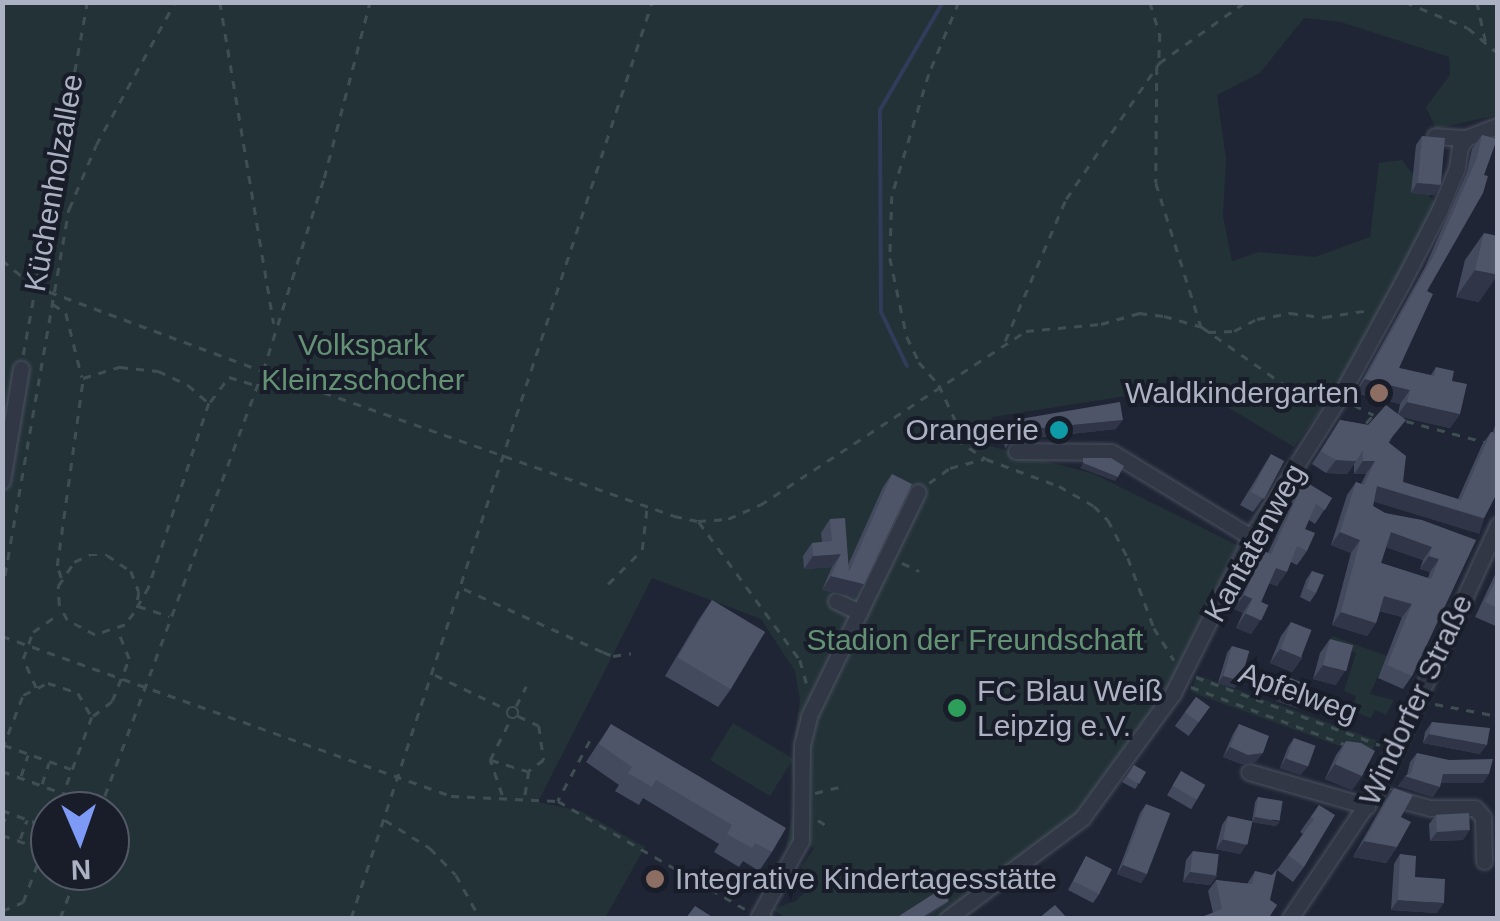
<!DOCTYPE html>
<html>
<head>
<meta charset="utf-8">
<style>
  body { margin:0 }
  #map { position:relative; width:1500px; height:921px; overflow:hidden; background:#1f2534; font-family:Arial,sans-serif }
  div>[style] { position:absolute }
  [style*='--x'] { left:calc(var(--x)*1px); top:calc(var(--y)*1px); width:calc(var(--w)*1px); rotate:calc(var(--a)*1deg) }
  .green>* { inset:0; background:#223237; transform-origin:0 0 }
  .stream>* { height:4px; margin:-2px; padding:0 2px; transform-origin:2px; border-radius:2px; background:#303c5a }
  .path>* { height:2.5px; margin-top:-1.25px; transform-origin:0; background:repeating-linear-gradient(90deg,#3e4e53 0 8px,transparent 0 16px) }
  .path>.ring { margin:-1.25px; padding:0; box-sizing:content-box; background:none; border:2.5px solid #3e4e53; border-radius:50% }
  .roads { filter:drop-shadow(0 0 2px #4d5261) drop-shadow(0 0 2px #4d5261) }
  .minor>* { height:15px; margin:-7.5px; padding:0 7.5px; transform-origin:7.5px; border-radius:7.5px; background:#323745 }
  .wall>* { inset:0; background:#434a5e; transform-origin:0 0 }
  .shaded-wall>* { inset:0; background:#303648; transform-origin:0 0 }
  .building>* { inset:0; background:#4e5569; transform-origin:0 0 }
  .dots>* { width:28px; height:28px; translate:-50% -50%; box-sizing:border-box; border:5px solid #181d29; border-radius:50% }
  span { translate:-50% -50%; white-space:nowrap; text-align:center; line-height:1.15; -webkit-text-stroke:8px #181d29; paint-order:stroke }
  .street-label { font-size:30px; color:#acb1c3 }
  .park-label { font-size:30px; color:#649275 }
  .poi-label { font-size:30px; color:#acb1c3 }
  .right { translate:-100% -50%; text-align:right }
  .left { translate:0 -50%; text-align:left }
  .frame { position:absolute; inset:0; border:5px solid #acb1c3; pointer-events:none }
  .north { position:absolute; left:30px; top:791px; width:100px; height:100px; box-sizing:border-box; background:#181d29; border:2px solid #535867; border-radius:50%; rotate:178deg; font-size:28px; font-weight:700; line-height:40px; text-align:center; color:#acb1c3 }
  .north::after { content:''; display:block; margin:auto; width:35px; height:45px; background:#7d9bf6; clip-path:polygon(50% 0,100% 100%,50% 72%,0 100%) }
</style>
</head>
<body>
<div id="map">
  <div class="green">
    <i style="clip-path:polygon(evenodd,3px 3px,1497px 3px,1497px 115px,1436px 129px,1426px 107px,1450px 75px,1449px 57px,1341px 22px,1304px 18px,1260px 73px,1217px 95px,1226px 158px,1223px 216px,1232px 261px,1259px 252px,1315px 257px,1370px 237px,1379px 163px,1402px 160px,1435px 203px,1413px 255px,1332px 395px,1294px 447px,1174px 375px,1158px 391px,992px 417px,986px 445px,1094px 474px,1237px 545px,1168px 687px,1074px 816px,937px 918px,786px 918px,772px 909px,796px 901px,806px 891px,792px 881px,814px 848px,801px 841px,786px 847px,794px 807px,792px 761px,770px 796px,710px 760px,733px 723px,792px 758px,800px 700px,795px 671px,761px 619px,652px 578px,538px 802px,581px 811px,645px 847px,605px 918px,3px 918px,3px 3px,50px 811px,110px 811px,110px 871px,50px 871px,50px 811px)"></i>
    <i style="clip-path:polygon(1332px 636px,1387px 656px,1370px 694px,1394px 700px,1386px 715px,1375px 710px,1371px 718px,1352px 711px,1356px 696px,1344px 691px,1356px 653px,1329px 644px)"></i>
    <i style="left:1197px;top:675px;width:191px;height:18px;rotate:20deg"></i>
  </div>
  <div class="stream">
    <i style="--x:907;--y:366;--w:60;--a:-115.7"></i>
    <i style="--x:881;--y:312;--w:202;--a:-90.3"></i>
    <i style="--x:880;--y:110;--w:125;--a:-59.7"></i>
  </div>
  <div class="path">
    <i style="--x:220;--y:2;--w:326;--a:80.5"></i>
    <i style="--x:959;--y:2;--w:78;--a:112.6"></i>
    <i style="--x:929;--y:74;--w:127;--a:106.9"></i>
    <i style="--x:892;--y:196;--w:62;--a:91.8"></i>
    <i style="--x:890;--y:258;--w:81;--a:77.9"></i>
    <i style="--x:907;--y:337;--w:28;--a:64"></i>
    <i style="--x:919;--y:362;--w:30;--a:49"></i>
    <i style="--x:939;--y:385;--w:38;--a:65"></i>
    <i style="--x:955;--y:419;--w:20;--a:87"></i>
    <i style="--x:956;--y:439;--w:36;--a:34"></i>
    <i style="--x:986;--y:459;--w:78;--a:20.3"></i>
    <i style="--x:1059;--y:486;--w:40;--a:29.7"></i>
    <i style="--x:1094;--y:506;--w:20;--a:45"></i>
    <i style="--x:1108;--y:520;--w:43;--a:62.2"></i>
    <i style="--x:1128;--y:558;--w:75;--a:69.6"></i>
    <i style="--x:1154;--y:628;--w:38;--a:58"></i>
    <i style="--x:1150;--y:2;--w:34;--a:73"></i>
    <i style="--x:1160;--y:34;--w:26;--a:92"></i>
    <i style="--x:1405;--y:2;--w:68;--a:22.4"></i>
    <i style="--x:1468;--y:28;--w:39;--a:40"></i>
    <i style="--x:1477;--y:2;--w:42;--a:77.6"></i>
    <i style="--x:1157;--y:67;--w:116;--a:90.5"></i>
    <i style="--x:1156;--y:183;--w:151;--a:72.6"></i>
    <i style="--x:2;--y:260;--w:41;--a:39.1"></i>
    <i style="--x:34;--y:286;--w:244;--a:20.4"></i>
    <i style="--x:263;--y:371;--w:436;--a:19.4"></i>
    <i style="--x:674;--y:516;--w:25;--a:12"></i>
    <i style="--x:698;--y:521;--w:30;--a:-4"></i>
    <i style="--x:728;--y:519;--w:35;--a:-24"></i>
    <i style="--x:760;--y:505;--w:318;--a:-33.2"></i>
    <i style="--x:1026;--y:331;--w:75;--a:-5.3"></i>
    <i style="--x:1101;--y:324;--w:40;--a:-16"></i>
    <i style="--x:1139;--y:313;--w:25;--a:7"></i>
    <i style="--x:1164;--y:316;--w:40;--a:16"></i>
    <i style="--x:1202;--y:327;--w:139;--a:35.1"></i>
    <i style="--x:53;--y:304;--w:16;--a:35"></i>
    <i style="--x:66;--y:313;--w:66;--a:76"></i>
    <i style="--x:1208;--y:332;--w:26;--a:-2"></i>
    <i style="--x:1234;--y:331;--w:26;--a:-28"></i>
    <i style="--x:1257;--y:319;--w:34;--a:-10"></i>
    <i style="--x:1290;--y:313;--w:34;--a:7"></i>
    <i style="--x:1324;--y:317;--w:47;--a:-8.7"></i>
    <i style="--x:1005;--y:341;--w:155;--a:-66.8"></i>
    <i style="--x:1066;--y:199;--w:165;--a:-55.6"></i>
    <i style="--x:1159;--y:63;--w:105;--a:-35.3"></i>
    <i style="--x:23;--y:355;--w:359;--a:-79.7"></i>
    <i style="--x:210;--y:402;--w:31;--a:-53"></i>
    <i style="--x:229;--y:377;--w:30;--a:17"></i>
    <i style="--x:1354;--y:405;--w:22;--a:27"></i>
    <i style="--x:1406;--y:421;--w:82;--a:14.9"></i>
    <i style="--x:1366;--y:423;--w:11;--a:-49"></i>
    <i style="--x:929;--y:483;--w:26;--a:-36"></i>
    <i style="--x:950;--y:468;--w:35;--a:-15"></i>
    <i style="--x:699;--y:522;--w:171;--a:53.8"></i>
    <i style="--x:800;--y:660;--w:26;--a:74"></i>
    <i style="--x:902;--y:563;--w:19;--a:25"></i>
    <i style="--x:61;--y:578;--w:13;--a:-108"></i>
    <i style="--x:57;--y:566;--w:190;--a:-82.1"></i>
    <i style="--x:83;--y:378;--w:39;--a:-17"></i>
    <i style="--x:120;--y:367;--w:38;--a:6"></i>
    <i style="--x:158;--y:371;--w:33;--a:25"></i>
    <i style="--x:188;--y:385;--w:28;--a:41"></i>
    <i style="--x:209;--y:403;--w:194;--a:108.1"></i>
    <i style="--x:149;--y:587;--w:30;--a:120"></i>
    <i style="--x:134;--y:613;--w:15;--a:127"></i>
    <i style="--x:125;--y:625;--w:32;--a:162"></i>
    <i style="--x:95;--y:635;--w:32;--a:-152"></i>
    <i style="--x:67;--y:620;--w:17;--a:-118"></i>
    <i style="--x:59;--y:605;--w:19;--a:-93"></i>
    <i style="--x:58;--y:586;--w:29;--a:-56"></i>
    <i style="--x:74;--y:562;--w:17;--a:-25"></i>
    <i style="--x:89;--y:555;--w:18;--a:0"></i>
    <i style="--x:107;--y:555;--w:29;--a:34"></i>
    <i style="--x:131;--y:571;--w:22;--a:69"></i>
    <i style="--x:139;--y:592;--w:13;--a:99"></i>
    <i style="--x:608;--y:584;--w:48;--a:-45"></i>
    <i style="--x:642;--y:550;--w:44;--a:-83.5"></i>
    <i style="--x:464;--y:589;--w:153;--a:24.4"></i>
    <i style="--x:603;--y:652;--w:11;--a:22"></i>
    <i style="--x:613;--y:656;--w:18;--a:-9"></i>
    <i style="--x:2;--y:591;--w:388;--a:-80.1"></i>
    <i style="--x:69;--y:209;--w:69;--a:-67.1"></i>
    <i style="--x:96;--y:145;--w:163;--a:-61.1"></i>
    <i style="--x:138;--y:606;--w:33;--a:18"></i>
    <i style="--x:2;--y:636;--w:477;--a:19.6"></i>
    <i style="--x:451;--y:796;--w:107;--a:2.7"></i>
    <i style="--x:435;--y:675;--w:81;--a:25.6"></i>
    <i style="--x:1196;--y:677;--w:196;--a:20.3"></i>
    <i style="--x:1191;--y:687;--w:166;--a:20.4"></i>
    <i style="--x:36;--y:688;--w:32;--a:-114"></i>
    <i style="--x:23;--y:659;--w:29;--a:-70"></i>
    <i style="--x:33;--y:632;--w:32;--a:-35"></i>
    <i style="--x:1435;--y:704;--w:64;--a:10.8"></i>
    <i style="--x:516;--y:706;--w:22;--a:-63"></i>
    <i class="ring" style="left:507.5px;top:707.5px;width:8.5px;height:8.5px"></i>
    <i style="--x:93;--y:716;--w:24;--a:-38"></i>
    <i style="--x:112;--y:701;--w:45;--a:-68"></i>
    <i style="--x:129;--y:659;--w:31;--a:-112"></i>
    <i style="--x:518;--y:716;--w:23;--a:25"></i>
    <i style="--x:539;--y:726;--w:34;--a:82"></i>
    <i style="--x:544;--y:760;--w:19;--a:144"></i>
    <i style="--x:529;--y:771;--w:24;--a:99"></i>
    <i style="--x:590;--y:741;--w:68;--a:118.1"></i>
    <i style="--x:558;--y:801;--w:216;--a:30"></i>
    <i style="--x:4;--y:745;--w:71;--a:19.7"></i>
    <i style="--x:2;--y:749;--w:58;--a:-68.7"></i>
    <i style="--x:23;--y:695;--w:28;--a:-26"></i>
    <i style="--x:48;--y:683;--w:32;--a:18"></i>
    <i style="--x:78;--y:693;--w:28;--a:60"></i>
    <i style="--x:92;--y:717;--w:100;--a:110.4"></i>
    <i style="--x:491;--y:760;--w:38;--a:17"></i>
    <i style="--x:2;--y:771;--w:64;--a:20.1"></i>
    <i style="--x:21;--y:776;--w:22;--a:-72"></i>
    <i style="--x:42;--y:784;--w:22;--a:-72"></i>
    <i style="--x:815;--y:793;--w:32;--a:-14"></i>
    <i style="--x:502;--y:795;--w:37;--a:-109"></i>
    <i style="--x:490;--y:760;--w:47;--a:-63.4"></i>
    <i style="--x:2;--y:810;--w:51;--a:20.6"></i>
    <i style="--x:99;--y:811;--w:470;--a:-69.6"></i>
    <i style="--x:263;--y:371;--w:202;--a:-72.5"></i>
    <i style="--x:324;--y:178;--w:182;--a:-75.4"></i>
    <i style="--x:385;--y:820;--w:53;--a:31.9"></i>
    <i style="--x:430;--y:848;--w:37;--a:46"></i>
    <i style="--x:456;--y:875;--w:49;--a:60.8"></i>
    <i style="--x:818;--y:820;--w:11;--a:34"></i>
    <i style="--x:2;--y:826;--w:14;--a:-69"></i>
    <i style="--x:2;--y:835;--w:42;--a:19.3"></i>
    <i style="--x:20;--y:839;--w:20;--a:-70"></i>
    <i style="--x:2;--y:911;--w:23;--a:-23"></i>
    <i style="--x:23;--y:902;--w:76;--a:-69.2"></i>
    <i style="--x:60;--y:918;--w:50;--a:-69"></i>
    <i style="--x:351;--y:918;--w:964;--a:-71.81"></i>
  </div>
  <div class="roads">
    <div class="minor">
      <i style="--x:1435;--y:136;--w:31;--a:4"></i>
      <i style="--x:1016;--y:451;--w:95;--a:0.6"></i>
      <i style="--x:1111;--y:452;--w:164;--a:31.3"></i>
      <i style="--x:2;--y:481;--w:114;--a:-80.4"></i>
      <i style="--x:836;--y:601;--w:26;--a:25"></i>
      <i style="--x:1249;--y:772;--w:123;--a:16.1"></i>
      <i style="--x:1389;--y:797;--w:42;--a:15"></i>
      <i style="--x:1430;--y:808;--w:45;--a:0"></i>
      <i style="--x:1475;--y:808;--w:12;--a:48"></i>
      <i style="--x:1483;--y:817;--w:44;--a:88.7"></i>
      <i style="--x:763;--y:918;--w:4;--a:-153"></i>
      <i style="--x:759;--y:916;--w:86;--a:-60.8"></i>
      <i style="--x:801;--y:841;--w:96;--a:-89.4"></i>
      <i style="--x:802;--y:745;--w:30;--a:-76"></i>
      <i style="--x:809;--y:716;--w:249;--a:-64.1"></i>
      <i style="--x:948;--y:918;--w:167;--a:-36.7"></i>
      <i style="--x:1082;--y:818;--w:155;--a:-53.9"></i>
      <i style="--x:1173;--y:693;--w:174;--a:-63.4"></i>
      <i style="--x:1251;--y:537;--w:165;--a:-57.7"></i>
      <i style="--x:1339;--y:398;--w:131;--a:-61.3"></i>
      <i style="--x:1402;--y:283;--w:83;--a:-62.8"></i>
      <i style="--x:1440;--y:209;--w:44;--a:-67.5"></i>
      <i style="--x:1457;--y:168;--w:21;--a:-82"></i>
      <i style="--x:1460;--y:147;--w:11;--a:-56"></i>
      <i style="--x:1466;--y:138;--w:34;--a:-21"></i>
      <i style="--x:1290;--y:918;--w:154;--a:-56.1"></i>
      <i style="--x:1376;--y:790;--w:292;--a:-65.3"></i>
    </div>
  </div>
  <div class="wall">
    <i style="clip-path:polygon(evenodd,1482px 135px,1497px 139px,1427px 291px,1399px 368px,1431px 375px,1436px 367px,1452px 381px,1460px 414px,1450px 428px,1402px 417px,1389px 443px,1403px 482px,1458px 499px,1482px 445px,1491px 432px,1493px 432px,1498px 416px,1498px 491px,1484px 518px,1475px 532px,1374px 501px,1373px 506px,1385px 513px,1476px 540px,1412px 676px,1403px 689px,1378px 678px,1402px 617px,1380px 611px,1376px 623px,1367px 636px,1332px 625px,1351px 553px,1331px 545px,1347px 495px,1356px 482px,1361px 484px,1366px 474px,1354px 474px,1354px 464px,1347px 474px,1326px 473px,1312px 464px,1340px 420px,1368px 425px,1398px 414px,1400px 404px,1355px 393px,1425px 267px,1467px 172px,1472px 149px,1482px 135px,1386px 547px,1423px 560px,1420px 569px,1430px 572px,1428px 578px,1381px 563px,1386px 547px)"></i>
    <i style="clip-path:polygon(1422px 136px,1440px 185px,1434px 195px,1411px 193px,1416px 145px)"></i>
    <i style="clip-path:polygon(1484px 233px,1479px 302px,1456px 297px,1465px 260px)"></i>
    <i style="clip-path:polygon(1008px 421px,1116px 429px,1015px 440px,1005px 448px,1002px 431px)"></i>
    <i style="clip-path:polygon(1271px 454px,1263px 498px,1253px 512px,1240px 505px)"></i>
    <i style="clip-path:polygon(892px 474px,864px 584px,854px 597px,822px 590px,832px 567px,804px 569px,803px 556px,812px 543px,822px 542px,821px 533px,830px 519px,848px 565px,883px 487px)"></i>
    <i style="clip-path:polygon(1304px 481px,1332px 498px,1315px 524px,1309px 520px,1305px 529px,1307px 551px,1297px 565px,1291px 562px,1277px 586px,1269px 583px,1261px 602px,1261px 619px,1251px 634px,1236px 628px,1243px 613px,1234px 609px,1253px 565px,1263px 551px,1268px 553px,1295px 495px)"></i>
    <i style="clip-path:polygon(1498px 568px,1498px 627px,1475px 617px)"></i>
    <i style="clip-path:polygon(1312px 571px,1316px 593px,1310px 602px,1300px 597px,1306px 580px)"></i>
    <i style="clip-path:polygon(712px 600px,731px 689px,718px 707px,665px 676px,699px 619px)"></i>
    <i style="clip-path:polygon(1291px 622px,1302px 658px,1292px 672px,1270px 663px,1281px 636px)"></i>
    <i style="clip-path:polygon(1330px 639px,1336px 685px,1313px 679px,1320px 653px)"></i>
    <i style="clip-path:polygon(1232px 646px,1235px 688px,1218px 683px,1227px 653px)"></i>
    <i style="clip-path:polygon(1288px 677px,1303px 698px,1297px 708px,1276px 701px,1281px 687px)"></i>
    <i style="left:1196px;top:697px;width:17px;height:36px;rotate:36deg"></i>
    <i style="clip-path:polygon(1432px 722px,1480px 754px,1423px 743px,1425px 732px)"></i>
    <i style="clip-path:polygon(611px 724px,772px 852px,759px 871px,743px 861px,739px 867px,714px 852px,719px 844px,643px 798px,639px 805px,615px 791px,619px 785px,586px 762px)"></i>
    <i style="clip-path:polygon(1239px 724px,1256px 762px,1241px 764px,1223px 757px,1233px 734px)"></i>
    <i style="clip-path:polygon(1294px 738px,1301px 775px,1280px 768px,1288px 747px)"></i>
    <i style="clip-path:polygon(1346px 741px,1362px 776px,1352px 790px,1325px 779px,1336px 755px)"></i>
    <i style="clip-path:polygon(1417px 753px,1483px 783px,1441px 783px,1433px 797px,1398px 786px,1407px 775px,1410px 762px)"></i>
    <i style="clip-path:polygon(1134px 765px,1138px 785px,1135px 789px,1122px 782px)"></i>
    <i style="left:1181px;top:771px;width:28px;height:28px;rotate:30deg"></i>
    <i style="clip-path:polygon(1394px 788px,1401px 817px,1397px 847px,1386px 863px,1353px 857px,1383px 804px)"></i>
    <i style="clip-path:polygon(1258px 797px,1276px 826px,1252px 822px,1255px 802px)"></i>
    <i style="clip-path:polygon(1146px 804px,1147px 874px,1141px 883px,1117px 874px,1140px 813px)"></i>
    <i style="clip-path:polygon(1319px 805px,1304px 867px,1293px 882px,1277px 870px,1303px 834px,1300px 832px)"></i>
    <i style="clip-path:polygon(1436px 815px,1463px 840px,1430px 841px,1429px 824px)"></i>
    <i style="clip-path:polygon(1228px 816px,1246px 845px,1240px 854px,1216px 849px,1222px 825px)"></i>
    <i style="clip-path:polygon(1193px 851px,1217px 876px,1210px 885px,1183px 882px,1186px 860px)"></i>
    <i style="clip-path:polygon(1400px 854px,1415px 877px,1437px 913px,1391px 910px,1394px 864px)"></i>
    <i style="clip-path:polygon(1086px 856px,1100px 893px,1093px 903px,1068px 890px)"></i>
    <i style="clip-path:polygon(1255px 871px,1270px 900px,1277px 905px,1268px 918px,1199px 918px,1213px 913px,1208px 891px,1216px 880px,1247px 884px)"></i>
  </div>
  <div class="shaded-wall">
    <i style="clip-path:polygon(1417px 183px,1440px 185px,1434px 195px,1411px 193px)"></i>
    <i style="clip-path:polygon(1475px 270px,1498px 275px,1479px 302px,1456px 297px)"></i>
    <i style="clip-path:polygon(1365px 379px,1410px 390px,1400px 404px,1355px 393px)"></i>
    <i style="clip-path:polygon(1407px 402px,1460px 414px,1450px 428px,1397px 416px)"></i>
    <i style="clip-path:polygon(1123px 420px,1116px 429px,1015px 440px,1005px 448px,1011px 439px,1022px 430px)"></i>
    <i style="clip-path:polygon(1336px 460px,1356px 461px,1347px 474px,1326px 473px)"></i>
    <i style="clip-path:polygon(1363px 461px,1375px 461px,1366px 474px,1354px 474px)"></i>
    <i style="clip-path:polygon(1083px 463px,1118px 477px,1115px 481px,1080px 468px)"></i>
    <i style="left:1377px;top:486px;width:112px;height:16px;rotate:17deg"></i>
    <i style="clip-path:polygon(1340px 532px,1360px 540px,1351px 553px,1331px 545px)"></i>
    <i style="clip-path:polygon(1391px 532px,1432px 547px,1423px 560px,1381px 545px)"></i>
    <i style="clip-path:polygon(841px 554px,832px 567px,804px 569px,813px 556px)"></i>
    <i style="clip-path:polygon(1429px 556px,1439px 559px,1430px 572px,1420px 569px)"></i>
    <i style="clip-path:polygon(1276px 568px,1287px 572px,1277px 586px,1266px 582px)"></i>
    <i style="clip-path:polygon(831px 576px,864px 584px,854px 597px,822px 590px)"></i>
    <i style="clip-path:polygon(1244px 595px,1252px 599px,1243px 613px,1234px 609px)"></i>
    <i style="clip-path:polygon(1384px 596px,1412px 604px,1402px 617px,1375px 609px)"></i>
    <i style="clip-path:polygon(1341px 612px,1376px 623px,1367px 636px,1332px 625px)"></i>
    <i style="clip-path:polygon(1246px 613px,1261px 619px,1251px 634px,1236px 628px)"></i>
    <i style="clip-path:polygon(1280px 649px,1302px 658px,1292px 672px,1270px 663px)"></i>
    <i style="clip-path:polygon(1323px 665px,1345px 671px,1336px 685px,1313px 679px)"></i>
    <i style="clip-path:polygon(1223px 676px,1240px 681px,1235px 688px,1218px 683px)"></i>
    <i style="clip-path:polygon(1283px 692px,1303px 698px,1297px 708px,1276px 701px)"></i>
    <i style="clip-path:polygon(1429px 734px,1487px 745px,1480px 754px,1423px 743px)"></i>
    <i style="clip-path:polygon(1230px 747px,1263px 753px,1256px 762px,1241px 764px,1223px 757px)"></i>
    <i style="clip-path:polygon(1286px 758px,1308px 766px,1301px 775px,1280px 768px)"></i>
    <i style="clip-path:polygon(1335px 764px,1362px 776px,1352px 790px,1325px 779px)"></i>
    <i style="clip-path:polygon(1443px 774px,1489px 774px,1483px 783px,1436px 783px)"></i>
    <i style="clip-path:polygon(1405px 776px,1440px 787px,1433px 797px,1398px 786px)"></i>
    <i style="clip-path:polygon(1255px 817px,1280px 822px,1276px 826px,1252px 822px)"></i>
    <i style="clip-path:polygon(1470px 830px,1463px 840px,1430px 841px,1437px 832px)"></i>
    <i style="clip-path:polygon(1223px 839px,1246px 845px,1240px 854px,1216px 849px)"></i>
    <i style="clip-path:polygon(1364px 841px,1397px 847px,1386px 863px,1353px 857px)"></i>
    <i style="clip-path:polygon(1123px 865px,1147px 874px,1141px 883px,1117px 874px)"></i>
    <i style="clip-path:polygon(1190px 872px,1217px 876px,1210px 885px,1183px 882px)"></i>
    <i style="clip-path:polygon(1398px 900px,1444px 903px,1437px 913px,1391px 910px)"></i>
    <i style="clip-path:polygon(949px 901px,946px 905px,925px 918px,921px 918px)"></i>
  </div>
  <div class="building">
    <i style="clip-path:polygon(1482px 135px,1497px 139px,1484px 175px,1488px 176px,1483px 193px,1427px 291px,1433px 294px,1399px 368px,1434px 376px,1436px 367px,1454px 371px,1452px 381px,1467px 384px,1460px 414px,1407px 402px,1410px 390px,1365px 379px,1435px 253px,1477px 158px)"></i>
    <i style="left:1422px;top:136px;width:23px;height:47px;rotate:5deg"></i>
    <i style="clip-path:polygon(1484px 233px,1498px 236px,1498px 275px,1475px 270px)"></i>
    <i style="clip-path:polygon(1120px 402px,1123px 420px,1022px 430px,1011px 439px,1008px 421px)"></i>
    <i style="clip-path:polygon(evenodd,1386px 405px,1406px 420px,1388px 442px,1406px 456px,1403px 482px,1461px 500px,1491px 432px,1498px 434px,1498px 491px,1484px 518px,1377px 486px,1373px 506px,1385px 513px,1422px 520px,1476px 540px,1412px 676px,1387px 665px,1412px 604px,1384px 596px,1376px 623px,1341px 612px,1360px 540px,1340px 532px,1356px 482px,1364px 485px,1375px 461px,1363px 461px,1363px 450px,1356px 461px,1336px 460px,1321px 451px,1340px 420px,1368px 425px,1386px 405px,1391px 532px,1432px 547px,1429px 556px,1439px 559px,1431px 579px,1381px 563px,1391px 532px)"></i>
    <i style="left:1271px;top:454px;width:15px;height:43px;rotate:28deg"></i>
    <i style="clip-path:polygon(1083px 458px,1111px 458px,1124px 466px,1118px 477px,1083px 463px)"></i>
    <i style="clip-path:polygon(892px 474px,912px 484px,864px 584px,831px 576px,841px 554px,813px 556px,812px 543px,832px 541px,830px 519px,845px 518px,849px 572px)"></i>
    <i style="clip-path:polygon(1304px 481px,1332px 498px,1325px 510px,1316px 504px,1305px 529px,1315px 533px,1307px 551px,1297px 546px,1287px 572px,1276px 568px,1261px 602px,1244px 595px,1263px 551px,1271px 554px)"></i>
    <i style="clip-path:polygon(1312px 571px,1324px 575px,1316px 593px,1306px 588px)"></i>
    <i style="clip-path:polygon(1498px 575px,1498px 608px,1485px 602px)"></i>
    <i style="left:1253px;top:598px;width:17px;height:17px;rotate:25deg"></i>
    <i style="left:712px;top:600px;width:62px;height:67px;rotate:31deg"></i>
    <i style="left:1291px;top:622px;width:22px;height:29px;rotate:21deg"></i>
    <i style="left:1330px;top:639px;width:24px;height:27px;rotate:15deg"></i>
    <i style="left:1232px;top:646px;width:18px;height:31px;rotate:16deg"></i>
    <i style="clip-path:polygon(1288px 677px,1308px 685px,1303px 698px,1283px 692px)"></i>
    <i style="left:1196px;top:697px;width:17px;height:19px;rotate:36deg"></i>
    <i style="clip-path:polygon(1432px 722px,1490px 728px,1487px 745px,1429px 734px)"></i>
    <i style="clip-path:polygon(611px 724px,786px 828px,772px 852px,755px 843px,752px 848px,727px 834px,732px 825px,656px 780px,652px 787px,628px 773px,632px 767px,599px 744px)"></i>
    <i style="clip-path:polygon(1239px 724px,1269px 736px,1263px 753px,1248px 755px,1230px 747px)"></i>
    <i style="left:1294px;top:738px;width:23px;height:22px;rotate:20deg"></i>
    <i style="clip-path:polygon(1346px 741px,1361px 743px,1375px 751px,1362px 776px,1335px 764px)"></i>
    <i style="clip-path:polygon(1417px 753px,1449px 760px,1493px 759px,1489px 774px,1443px 774px,1440px 787px,1405px 776px,1411px 773px)"></i>
    <i style="left:1134px;top:765px;width:14px;height:14px;rotate:30deg"></i>
    <i style="left:1181px;top:771px;width:28px;height:17px;rotate:30deg"></i>
    <i style="clip-path:polygon(1394px 788px,1413px 795px,1401px 817px,1411px 822px,1397px 847px,1364px 841px)"></i>
    <i style="left:1258px;top:797px;width:25px;height:20px;rotate:9deg"></i>
    <i style="left:1146px;top:804px;width:26px;height:65px;rotate:21deg"></i>
    <i style="clip-path:polygon(1319px 805px,1335px 815px,1304px 867px,1288px 855px,1314px 819px,1311px 817px)"></i>
    <i style="left:1469px;top:813px;width:17px;height:33px;rotate:87deg"></i>
    <i style="left:1228px;top:816px;width:25px;height:24px;rotate:12deg"></i>
    <i style="left:1193px;top:851px;width:26px;height:21px;rotate:7deg"></i>
    <i style="clip-path:polygon(1400px 854px,1416px 856px,1415px 877px,1445px 879px,1444px 903px,1398px 900px)"></i>
    <i style="left:1086px;top:856px;width:29px;height:28px;rotate:27deg"></i>
    <i style="clip-path:polygon(1277px 869px,1270px 900px,1277px 905px,1270px 916px,1262px 918px,1199px 918px,1222px 909px,1216px 880px,1252px 884px,1255px 871px,1272px 875px)"></i>
    <i style="clip-path:polygon(941px 889px,949px 901px,921px 918px,901px 918px,899px 916px)"></i>
    <i style="clip-path:polygon(1055px 905px,1067px 918px,1039px 918px)"></i>
    <i style="clip-path:polygon(695px 906px,714px 918px,686px 918px)"></i>
  </div>
  <div class="dots">
    <i style="left:1379px;top:393px;background:#8d6e63"></i>
    <i style="left:1059px;top:430px;background:#0f9aa8"></i>
    <i style="left:957px;top:708px;background:#2e9e5b"></i>
    <i style="left:655px;top:879px;background:#8d6e63"></i>
  </div>
  <div class="street-label">
    <span style="left:54px;top:183px;rotate:-80deg">Küchenholzallee</span>
    <span style="left:1255px;top:543px;rotate:-61deg">Kantatenweg</span>
    <span style="left:1298px;top:693px;rotate:20deg">Apfelweg</span>
    <span style="left:1416px;top:700px;rotate:-65deg">Windorfer Straße</span>
  </div>
  <div class="park-label">
    <span style="left:363px;top:362px">Volkspark<br>Kleinzschocher</span>
    <span style="left:975px;top:640px">Stadion der Freundschaft</span>
  </div>
  <div class="poi-label">
    <span class="right" style="left:1359px;top:393px">Waldkindergarten</span>
    <span class="right" style="left:1039px;top:430px">Orangerie</span>
    <span class="left" style="left:977px;top:708px">FC Blau Weiß<br>Leipzig e.V.</span>
    <span class="left" style="left:675px;top:879px">Integrative Kindertagesstätte</span>
  </div>
  <div class="frame"></div>
  <div class="north">N</div>
</div>
</body>
</html>
